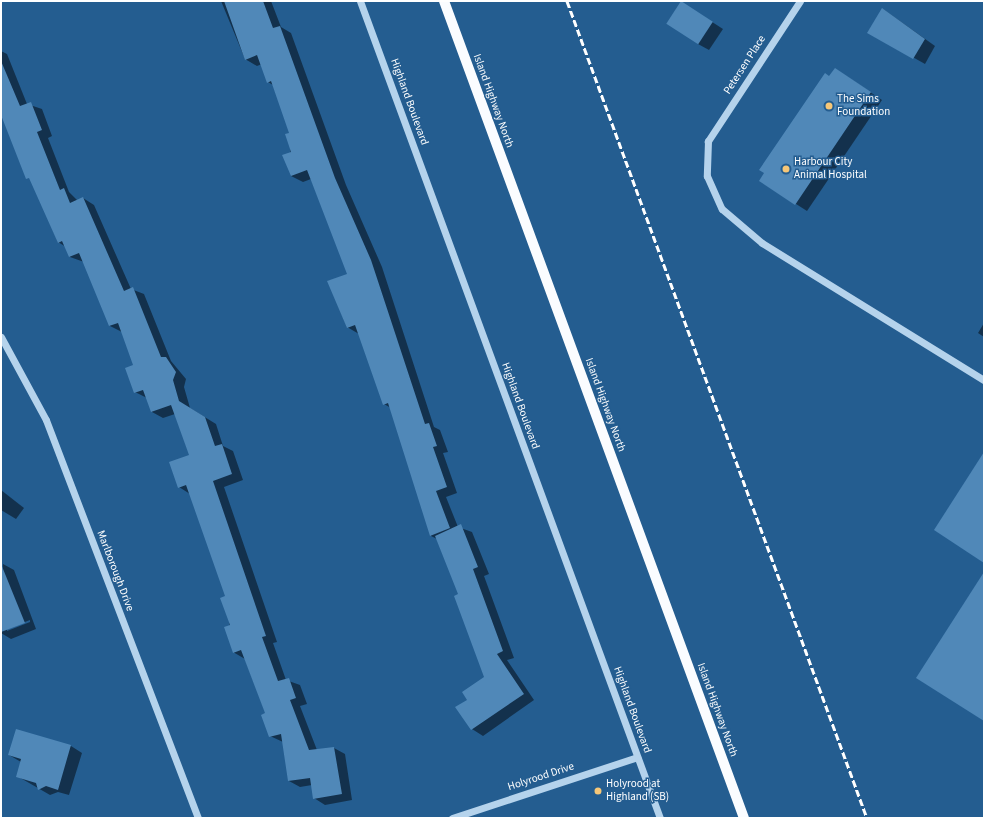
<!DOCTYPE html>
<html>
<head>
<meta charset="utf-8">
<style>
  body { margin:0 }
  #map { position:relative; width:985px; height:819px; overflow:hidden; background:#245d90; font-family:"Source Sans 3",sans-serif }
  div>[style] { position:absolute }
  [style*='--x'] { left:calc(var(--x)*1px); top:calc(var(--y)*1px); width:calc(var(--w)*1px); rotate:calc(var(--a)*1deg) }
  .shadow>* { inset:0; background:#0007 }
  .building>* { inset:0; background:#5088b8; transform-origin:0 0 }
  .minor>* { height:7px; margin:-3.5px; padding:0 3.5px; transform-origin:3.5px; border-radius:3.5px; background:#b5d3ec }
  .major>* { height:10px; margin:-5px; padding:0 5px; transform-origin:5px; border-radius:5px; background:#fafcff }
  .rail>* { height:3px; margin-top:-1.5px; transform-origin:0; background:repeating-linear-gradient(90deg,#fff 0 7px,transparent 0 10px) }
  .dots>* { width:11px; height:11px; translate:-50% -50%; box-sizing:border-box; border:2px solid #245d90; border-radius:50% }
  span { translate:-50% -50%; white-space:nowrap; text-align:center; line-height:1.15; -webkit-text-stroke:3px #245d90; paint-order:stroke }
  .street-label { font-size:11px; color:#fff }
  .poi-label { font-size:11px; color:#fff }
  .left { translate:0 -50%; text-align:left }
  .frame { position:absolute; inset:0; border:2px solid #fff; pointer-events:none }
</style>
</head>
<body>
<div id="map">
  <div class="shadow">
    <i style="clip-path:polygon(221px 1px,271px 1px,281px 27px,291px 33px,346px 185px,382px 267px,434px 427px,440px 430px,448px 452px,443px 453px,457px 493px,446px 497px,458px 527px,472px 532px,489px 574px,484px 576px,514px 658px,507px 660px,534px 700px,483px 736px,472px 729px,468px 700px,485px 677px,460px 595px,437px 539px,431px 536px,391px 408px,384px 404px,359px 334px,347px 327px,328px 281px,349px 275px,311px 179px,303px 182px,291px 176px,290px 133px,273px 85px,268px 82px,262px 64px,257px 66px,245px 59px)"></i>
    <i style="clip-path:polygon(692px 9px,723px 29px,709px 50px,698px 44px)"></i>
    <i style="clip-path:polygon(883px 9px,935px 46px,925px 64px,868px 32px)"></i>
    <i style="clip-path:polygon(1px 51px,7px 54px,27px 104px,42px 109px,52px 136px,48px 138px,69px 192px,78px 201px,83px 198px,94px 205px,131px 289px,144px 294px,171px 361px,186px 379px,184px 387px,190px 408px,216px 424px,223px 446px,233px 451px,243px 480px,224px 487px,277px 642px,273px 643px,286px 680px,300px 685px,307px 704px,300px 706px,317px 750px,334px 748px,345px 754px,352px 800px,325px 805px,314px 798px,312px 785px,300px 787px,289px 781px,283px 742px,270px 736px,266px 714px,245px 659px,233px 652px,226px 596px,190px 494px,179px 487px,190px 456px,175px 414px,163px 418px,152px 412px,147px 398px,135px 392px,135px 366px,122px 332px,110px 326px,84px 262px,70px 257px,66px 247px,58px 242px,1px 111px)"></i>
    <i style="clip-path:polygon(846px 76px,882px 100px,807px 211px,760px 181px,830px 77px)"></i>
    <i style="clip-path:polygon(984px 323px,984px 337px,978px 333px)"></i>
    <i style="clip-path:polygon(1px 490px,24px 508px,16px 519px,1px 510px)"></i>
    <i style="clip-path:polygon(evenodd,3px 564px,14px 570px,36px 629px,11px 639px,1px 633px,3px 564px,30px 620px,30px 622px,7px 631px,7px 629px,30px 620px)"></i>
    <i style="clip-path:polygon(71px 746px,82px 753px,69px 795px,58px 792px,50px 795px,17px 776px,21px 762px,9px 755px)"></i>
  </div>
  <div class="building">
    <i style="clip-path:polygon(224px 1px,263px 1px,273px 28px,280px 26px,335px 178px,371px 260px,425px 424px,429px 423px,437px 446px,433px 447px,447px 487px,436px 491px,450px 528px,430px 536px,388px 403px,383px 405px,355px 325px,347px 328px,327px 281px,347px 274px,307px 170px,291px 176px,282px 155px,291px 152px,285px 134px,289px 133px,271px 81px,267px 83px,257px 55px,245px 60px)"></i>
    <i style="left:681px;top:1px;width:38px;height:27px;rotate:33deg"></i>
    <i style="clip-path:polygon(882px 8px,925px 39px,913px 59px,867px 33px)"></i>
    <i style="clip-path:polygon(1px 61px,20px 106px,31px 102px,42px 130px,37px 132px,60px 190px,64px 188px,70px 203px,83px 197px,124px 291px,133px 287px,161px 357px,166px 357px,176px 372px,173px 380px,179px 401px,205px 417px,215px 446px,222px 444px,232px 474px,213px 481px,266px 636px,262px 637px,278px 681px,289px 678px,296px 698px,290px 700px,309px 750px,334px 747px,342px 794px,313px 799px,310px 778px,288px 781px,281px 734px,269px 737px,261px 715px,265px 713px,241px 650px,233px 653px,224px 627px,230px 625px,220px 598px,225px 596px,186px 485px,178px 488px,169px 462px,189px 455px,171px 405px,151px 412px,143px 390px,134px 393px,125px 368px,133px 365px,118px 323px,109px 326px,79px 253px,69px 257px,62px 241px,58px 243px,29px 178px,26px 179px,1px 115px)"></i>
    <i style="clip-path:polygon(835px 68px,871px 92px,795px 205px,759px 181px,764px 173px,759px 170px,825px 73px,829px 76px)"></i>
    <i style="clip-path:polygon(984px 452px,984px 563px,934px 530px)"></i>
    <i style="clip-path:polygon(461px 524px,478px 567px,473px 569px,503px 651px,497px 654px,524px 694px,471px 730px,455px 707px,467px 700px,462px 692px,484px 677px,454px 596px,458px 594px,435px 536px)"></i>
    <i style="clip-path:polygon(1px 564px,25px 623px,1px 632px)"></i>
    <i style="clip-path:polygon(984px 572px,984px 721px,916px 678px)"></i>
    <i style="clip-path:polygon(16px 729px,71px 745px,58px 790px,46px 786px,38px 790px,36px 783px,16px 777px,21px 759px,8px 755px)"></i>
  </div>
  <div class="minor">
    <i style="--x:360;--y:1;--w:870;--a:69.84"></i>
    <i style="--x:800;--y:1;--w:168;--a:123.3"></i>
    <i style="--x:708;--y:141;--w:35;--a:92"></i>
    <i style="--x:707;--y:176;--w:36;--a:66"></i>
    <i style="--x:722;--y:209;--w:52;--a:40.4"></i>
    <i style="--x:762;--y:243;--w:261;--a:31.7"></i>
    <i style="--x:1;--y:337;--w:94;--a:61.5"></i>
    <i style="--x:46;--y:420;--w:426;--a:69.1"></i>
    <i style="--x:452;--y:818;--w:195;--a:-18.2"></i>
  </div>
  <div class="major">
    <i style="--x:444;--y:1;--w:870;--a:69.84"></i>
  </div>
  <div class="rail">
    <i style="--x:567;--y:1;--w:870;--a:69.84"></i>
  </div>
  <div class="dots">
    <i style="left:829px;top:106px;background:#f6c778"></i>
    <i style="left:786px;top:169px;background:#f6c778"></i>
    <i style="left:598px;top:791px;background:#f6c778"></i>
  </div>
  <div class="street-label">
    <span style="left:745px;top:65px;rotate:-57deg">Petersen Place</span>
    <span style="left:493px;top:101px;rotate:70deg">Island Highway North</span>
    <span style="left:409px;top:102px;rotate:70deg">Highland Boulevard</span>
    <span style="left:605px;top:405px;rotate:70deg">Island Highway North</span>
    <span style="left:520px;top:406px;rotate:70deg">Highland Boulevard</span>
    <span style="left:115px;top:571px;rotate:69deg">Marlborough Drive</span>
    <span style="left:632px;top:710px;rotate:70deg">Highland Boulevard</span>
    <span style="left:717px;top:710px;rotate:70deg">Island Highway North</span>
    <span style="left:541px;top:777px;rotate:-18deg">Holyrood Drive</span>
  </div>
  <div class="poi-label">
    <span class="left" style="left:837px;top:106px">The Sims<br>Foundation</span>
    <span class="left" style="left:794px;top:169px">Harbour City<br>Animal Hospital</span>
    <span class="left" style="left:606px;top:791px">Holyrood at<br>Highland (SB)</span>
  </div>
  <div class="frame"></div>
</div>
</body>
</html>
